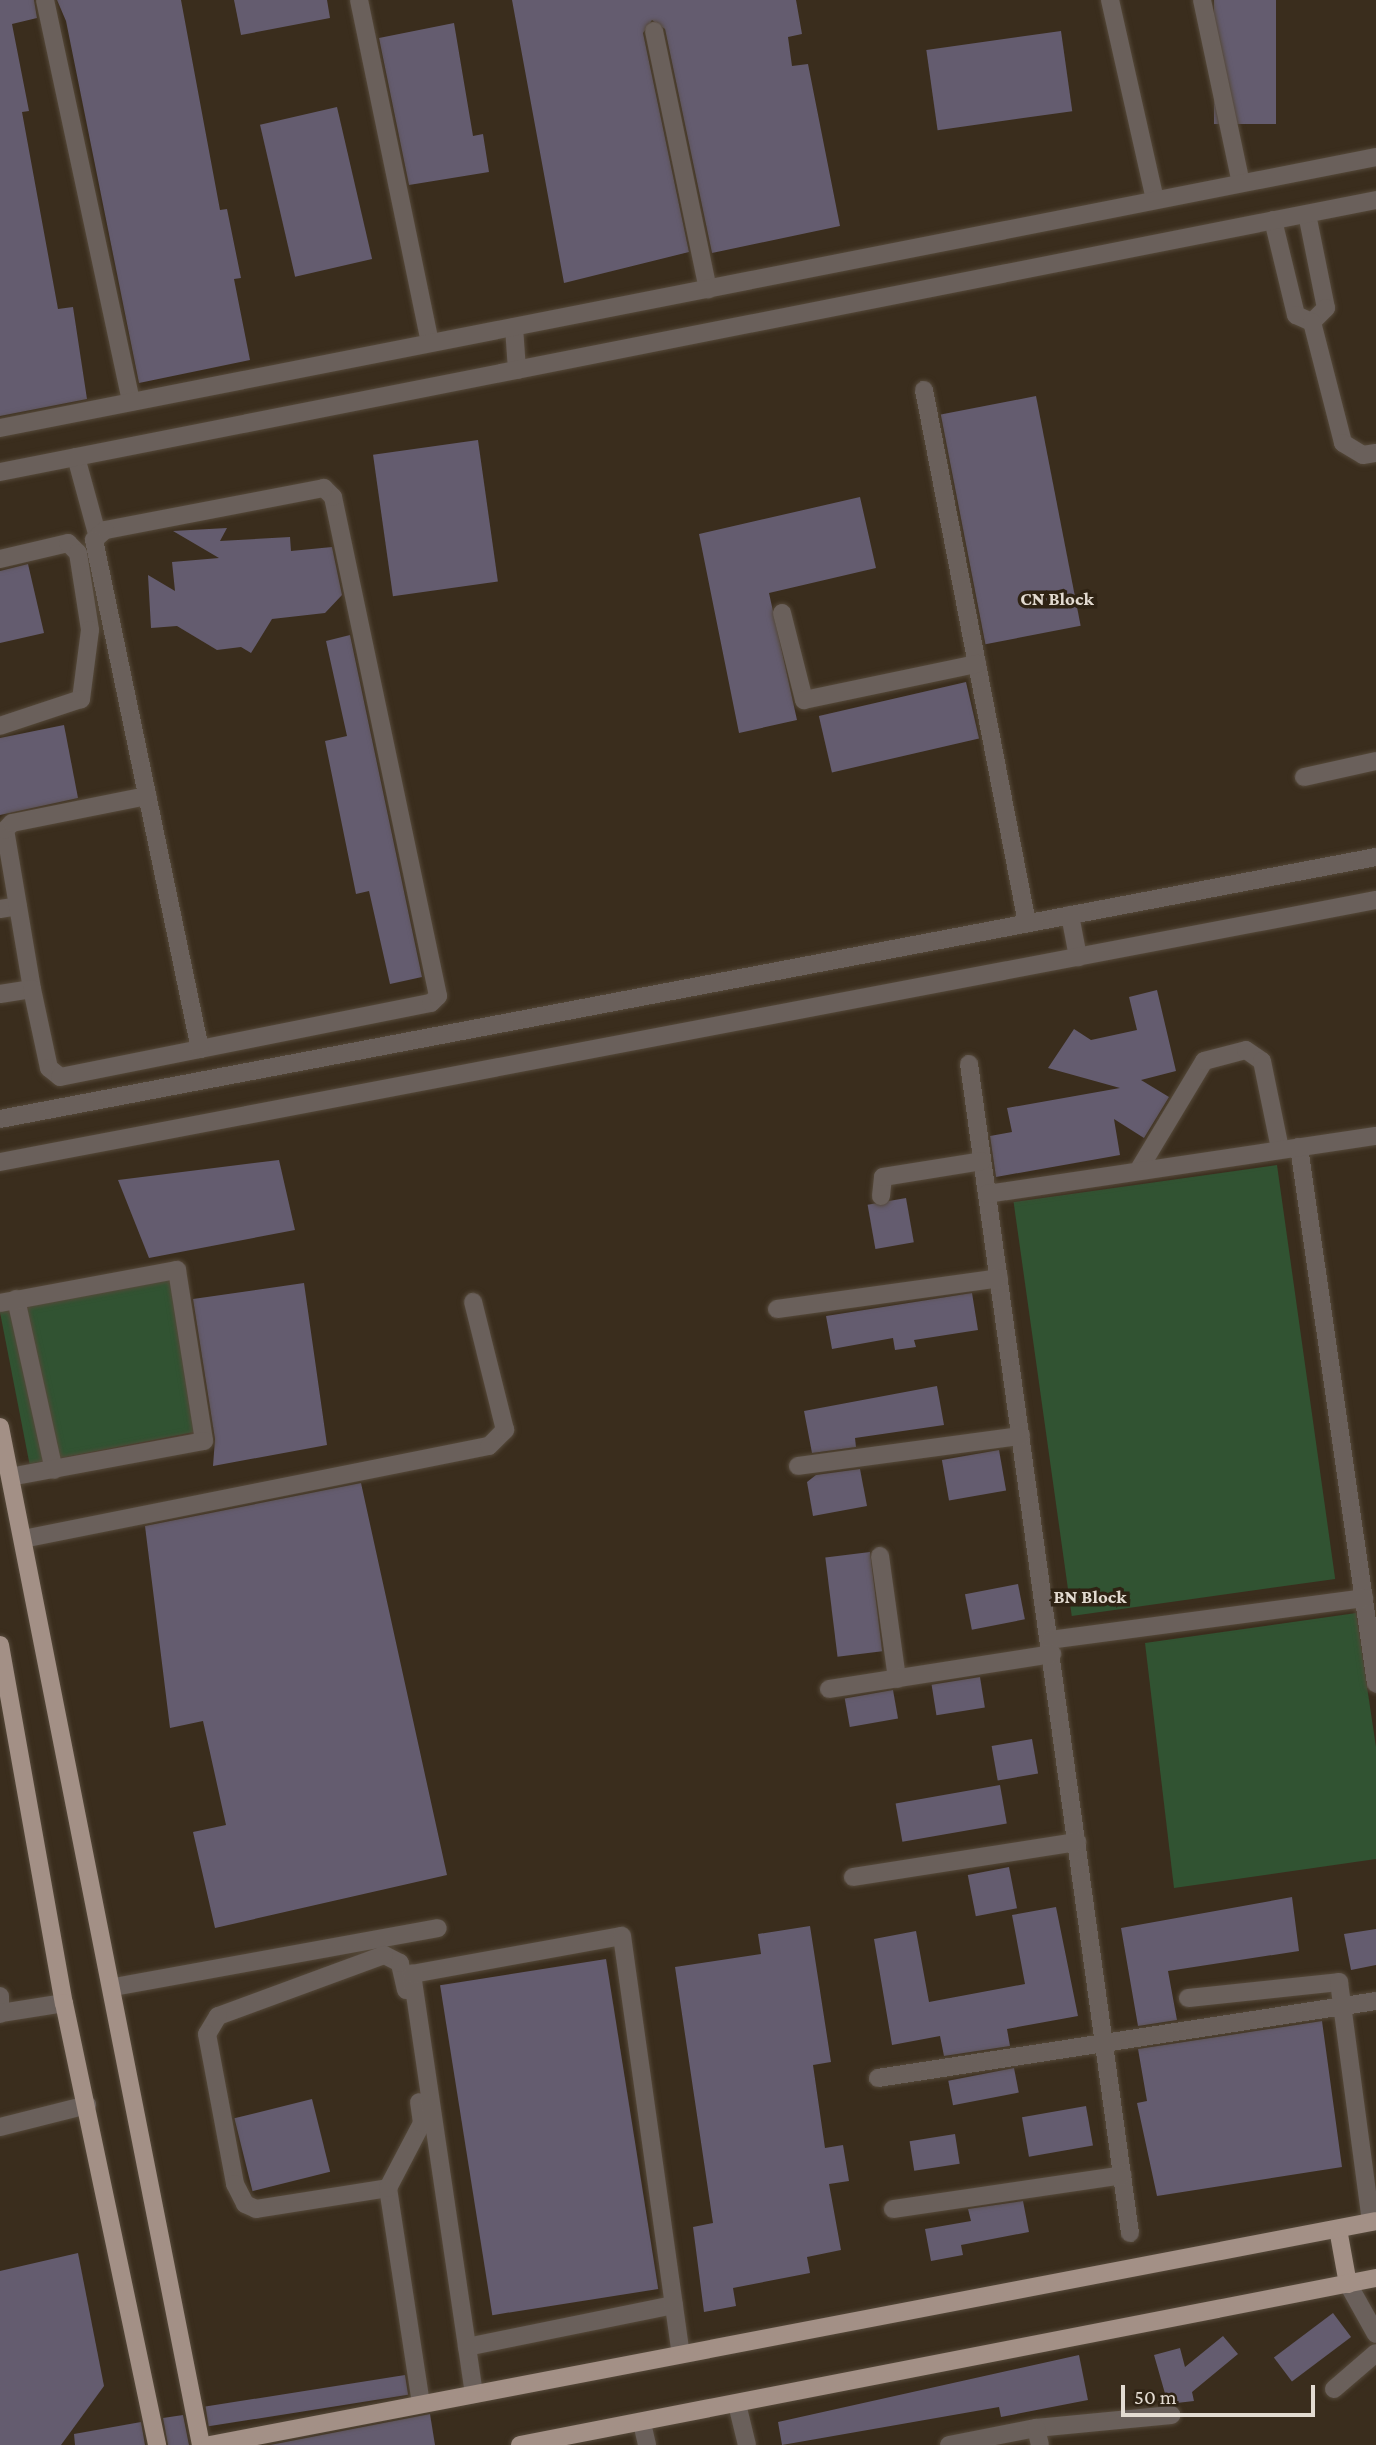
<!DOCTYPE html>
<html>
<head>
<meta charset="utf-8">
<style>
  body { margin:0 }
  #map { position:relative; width:1376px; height:2445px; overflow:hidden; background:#3a2d1d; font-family:"Crimson Pro",serif }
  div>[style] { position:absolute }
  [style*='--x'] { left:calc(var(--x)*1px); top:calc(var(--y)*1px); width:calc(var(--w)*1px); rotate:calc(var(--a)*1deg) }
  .green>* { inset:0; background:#315332; transform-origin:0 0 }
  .building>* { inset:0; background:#645c6f; transform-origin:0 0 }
  .roads { filter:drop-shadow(0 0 2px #55493a) drop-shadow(0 0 2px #55493a) }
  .minor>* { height:18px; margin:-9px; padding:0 9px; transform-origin:9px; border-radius:9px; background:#6a605b }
  .major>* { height:18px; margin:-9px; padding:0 9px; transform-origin:9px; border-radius:9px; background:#a39086 }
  span { translate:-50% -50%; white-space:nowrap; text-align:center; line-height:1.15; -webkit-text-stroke:7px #2f2314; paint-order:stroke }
  .neighbourhood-label { font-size:19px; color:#e3dbd1; font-weight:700 }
  .scale { position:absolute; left:1121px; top:2385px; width:194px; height:32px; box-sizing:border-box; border:4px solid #e3dbd1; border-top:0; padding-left:9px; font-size:21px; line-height:24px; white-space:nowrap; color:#e3dbd1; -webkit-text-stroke:5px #2f2314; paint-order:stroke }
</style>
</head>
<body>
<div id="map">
  <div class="green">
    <i style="left:1277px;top:1165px;width:418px;height:266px;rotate:82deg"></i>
    <i style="left:169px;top:1275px;width:159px;height:173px;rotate:79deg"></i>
    <i style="clip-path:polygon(1356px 1613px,1376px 1747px,1376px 1859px,1174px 1888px,1145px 1643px)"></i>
  </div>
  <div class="building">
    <i style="clip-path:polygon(0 0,34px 0,37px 18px,12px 24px,29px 111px,22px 112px,58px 309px,73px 307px,87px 399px,0 416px)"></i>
    <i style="clip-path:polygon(57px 0,181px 0,220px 210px,227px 209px,241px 278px,234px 279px,250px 360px,139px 383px,66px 21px)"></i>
    <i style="clip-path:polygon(234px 0,327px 0,330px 18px,241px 35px)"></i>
    <i style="clip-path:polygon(512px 0,796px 0,802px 34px,788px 37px,792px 66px,808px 64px,840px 226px,712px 253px,665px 29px,652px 20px,643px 33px,689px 252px,564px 283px)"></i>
    <i style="left:1214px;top:0;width:62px;height:124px"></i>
    <i style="clip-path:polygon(454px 23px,473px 136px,483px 134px,489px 172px,409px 185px,379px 38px)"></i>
    <i style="left:1061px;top:31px;width:81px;height:136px;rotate:82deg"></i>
    <i style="left:337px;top:107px;width:156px;height:79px;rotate:77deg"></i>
    <i style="left:1036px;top:396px;width:234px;height:97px;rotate:79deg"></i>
    <i style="left:478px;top:440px;width:143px;height:106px;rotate:82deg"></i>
    <i style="clip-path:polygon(860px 497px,876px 568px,769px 593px,797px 720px,739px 733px,699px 534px)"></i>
    <i style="clip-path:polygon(227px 528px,220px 541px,290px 537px,291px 551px,332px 547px,342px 595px,325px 613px,272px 619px,251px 653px,241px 647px,217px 650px,177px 626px,151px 628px,148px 575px,175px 591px,172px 562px,219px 558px,173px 531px)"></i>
    <i style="clip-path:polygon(28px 564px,44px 633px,0 643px,0 571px)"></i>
    <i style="clip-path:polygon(350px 635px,422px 977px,390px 984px,369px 891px,356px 894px,325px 741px,347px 736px,326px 641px)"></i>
    <i style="left:966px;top:682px;width:58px;height:151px;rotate:77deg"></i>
    <i style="clip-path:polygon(64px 725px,78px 798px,0 815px,0 738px)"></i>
    <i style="clip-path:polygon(1157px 990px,1176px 1071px,1141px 1080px,1169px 1097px,1144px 1138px,1114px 1119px,1120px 1155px,996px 1177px,990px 1136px,1012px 1132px,1007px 1108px,1120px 1088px,1048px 1068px,1074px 1029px,1091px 1040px,1137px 1030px,1129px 997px)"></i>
    <i style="clip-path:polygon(279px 1160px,295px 1230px,149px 1258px,118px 1180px)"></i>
    <i style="left:906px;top:1198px;width:45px;height:39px;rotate:80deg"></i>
    <i style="clip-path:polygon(304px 1283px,327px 1445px,213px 1466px,215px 1439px,193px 1299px)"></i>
    <i style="clip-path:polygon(972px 1293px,978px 1330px,914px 1340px,916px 1347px,895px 1350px,893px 1338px,832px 1349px,826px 1316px)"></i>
    <i style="clip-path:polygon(937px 1386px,944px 1425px,855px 1438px,856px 1447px,812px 1453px,804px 1411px)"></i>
    <i style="left:999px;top:1450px;width:41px;height:58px;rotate:80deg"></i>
    <i style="clip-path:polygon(860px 1469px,867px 1506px,813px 1516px,807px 1482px,816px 1475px)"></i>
    <i style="clip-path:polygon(361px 1483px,447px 1875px,215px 1928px,193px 1832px,226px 1825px,203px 1721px,170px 1728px,145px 1526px)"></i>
    <i style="left:870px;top:1552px;width:100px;height:45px;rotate:83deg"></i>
    <i style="left:1018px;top:1584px;width:36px;height:54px;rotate:79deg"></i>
    <i style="left:980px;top:1677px;width:31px;height:49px;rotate:81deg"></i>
    <i style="left:893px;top:1690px;width:29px;height:49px;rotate:80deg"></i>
    <i style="left:1032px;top:1739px;width:35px;height:41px;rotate:80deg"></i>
    <i style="left:1000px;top:1785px;width:39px;height:106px;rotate:80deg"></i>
    <i style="left:1009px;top:1867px;width:42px;height:42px;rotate:79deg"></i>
    <i style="clip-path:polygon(1292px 1897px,1299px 1951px,1168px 1971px,1177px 2020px,1138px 2026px,1121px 1928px)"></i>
    <i style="clip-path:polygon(1056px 1907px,1078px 2016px,1007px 2029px,1010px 2046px,944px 2056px,940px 2036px,892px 2045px,874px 1939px,916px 1931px,929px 2002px,1025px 1984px,1012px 1915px)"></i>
    <i style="clip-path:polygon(810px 1926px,831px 2062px,813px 2065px,825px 2148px,843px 2145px,849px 2181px,829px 2184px,841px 2250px,807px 2257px,810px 2273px,733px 2288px,736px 2306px,704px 2312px,693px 2227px,713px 2223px,675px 1967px,761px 1954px,758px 1934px)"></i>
    <i style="clip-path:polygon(1376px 1929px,1376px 1965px,1351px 1970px,1344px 1934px)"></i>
    <i style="left:606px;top:1959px;width:334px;height:168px;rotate:81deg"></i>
    <i style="clip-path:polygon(1322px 2021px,1342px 2167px,1157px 2196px,1137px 2103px,1147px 2101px,1138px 2049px)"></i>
    <i style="left:1014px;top:2068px;width:25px;height:67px;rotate:79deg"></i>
    <i style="left:312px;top:2099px;width:75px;height:80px;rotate:76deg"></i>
    <i style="left:1086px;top:2106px;width:40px;height:65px;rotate:80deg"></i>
    <i style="left:955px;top:2134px;width:30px;height:46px;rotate:81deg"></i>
    <i style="clip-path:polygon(1023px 2201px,1029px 2232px,961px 2245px,963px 2255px,931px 2261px,925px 2229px,971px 2221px,968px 2209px)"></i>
    <i style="clip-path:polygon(78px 2253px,104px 2386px,61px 2445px,0 2445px,0 2271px)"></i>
    <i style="left:1333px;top:2313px;width:30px;height:74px;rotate:53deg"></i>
    <i style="clip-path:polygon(1223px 2336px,1238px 2354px,1192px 2392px,1194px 2401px,1168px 2404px,1154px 2355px,1180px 2348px,1185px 2367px)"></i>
    <i style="clip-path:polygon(1079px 2355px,1088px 2400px,1001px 2417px,999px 2407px,782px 2445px,778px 2422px)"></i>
    <i style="left:405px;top:2375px;width:20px;height:202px;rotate:81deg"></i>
    <i style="clip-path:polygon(430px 2414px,435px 2445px,270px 2445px)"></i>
    <i style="clip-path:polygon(183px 2415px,189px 2445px,168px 2445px,163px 2418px)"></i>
    <i style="clip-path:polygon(141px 2422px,145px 2445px,75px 2445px,74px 2434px)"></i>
  </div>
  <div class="roads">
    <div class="minor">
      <i style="--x:45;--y:0;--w:411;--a:77.9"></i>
      <i style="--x:359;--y:0;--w:350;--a:78.3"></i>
      <i style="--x:1110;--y:0;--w:205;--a:77.3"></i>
      <i style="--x:1202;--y:0;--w:187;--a:78"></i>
      <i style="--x:654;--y:31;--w:264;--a:78.2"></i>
      <i style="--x:1307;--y:214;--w:96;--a:78.6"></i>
      <i style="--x:1326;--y:308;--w:20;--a:135"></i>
      <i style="--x:1273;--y:220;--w:98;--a:76.4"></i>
      <i style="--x:1296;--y:315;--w:17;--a:24"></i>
      <i style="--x:1312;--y:322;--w:125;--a:75.6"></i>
      <i style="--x:1343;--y:443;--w:23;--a:31"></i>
      <i style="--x:1363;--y:455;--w:13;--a:-9"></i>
      <i style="--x:514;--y:327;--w:43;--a:86"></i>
      <i style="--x:924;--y:390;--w:543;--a:79.06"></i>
      <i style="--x:0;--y:428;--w:1402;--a:-11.14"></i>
      <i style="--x:76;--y:457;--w:80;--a:74.7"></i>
      <i style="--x:0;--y:472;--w:1403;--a:-11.18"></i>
      <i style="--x:0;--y:559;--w:70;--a:-13.2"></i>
      <i style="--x:68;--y:543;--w:14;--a:45"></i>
      <i style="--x:78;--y:553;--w:78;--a:81.1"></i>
      <i style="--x:90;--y:630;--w:70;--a:97.4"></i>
      <i style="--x:81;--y:699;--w:85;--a:161.6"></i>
      <i style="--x:782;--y:613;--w:90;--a:75.8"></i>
      <i style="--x:804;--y:700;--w:177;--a:-11.8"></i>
      <i style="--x:1304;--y:777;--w:74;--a:-12.5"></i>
      <i style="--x:0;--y:909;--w:18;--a:-9"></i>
      <i style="--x:1070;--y:915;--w:43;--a:79.2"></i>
      <i style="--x:32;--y:989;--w:161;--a:-99.6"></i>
      <i style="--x:5;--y:830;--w:10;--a:-45"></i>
      <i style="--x:12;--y:823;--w:138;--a:-11.3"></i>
      <i style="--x:0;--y:994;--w:32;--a:-9"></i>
      <i style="--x:32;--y:989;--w:81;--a:77.9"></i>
      <i style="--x:49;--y:1068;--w:14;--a:39"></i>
      <i style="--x:60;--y:1077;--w:378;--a:-11.3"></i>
      <i style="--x:431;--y:1003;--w:10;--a:-45"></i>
      <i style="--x:438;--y:996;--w:510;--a:-101.88"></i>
      <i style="--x:333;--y:497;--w:13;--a:-135"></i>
      <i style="--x:324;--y:488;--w:223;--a:169.1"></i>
      <i style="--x:105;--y:530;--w:15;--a:138"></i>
      <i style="--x:94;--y:540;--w:520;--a:78.24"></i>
      <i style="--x:969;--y:1064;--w:1180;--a:82.16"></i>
      <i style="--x:0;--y:1119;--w:1401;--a:-10.78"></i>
      <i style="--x:1299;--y:1147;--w:542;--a:81.84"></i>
      <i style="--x:0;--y:1162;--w:1401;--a:-10.78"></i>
      <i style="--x:1138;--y:1171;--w:128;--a:-59"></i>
      <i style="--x:1204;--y:1061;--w:43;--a:-14.7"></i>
      <i style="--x:1246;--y:1050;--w:19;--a:35"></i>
      <i style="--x:1262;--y:1061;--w:90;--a:78.4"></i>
      <i style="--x:987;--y:1194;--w:393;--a:-8.5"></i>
      <i style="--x:881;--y:1196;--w:19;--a:-84"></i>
      <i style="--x:883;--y:1177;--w:100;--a:-9.2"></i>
      <i style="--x:16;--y:1299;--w:175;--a:77.5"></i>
      <i style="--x:0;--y:1303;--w:180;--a:-10.6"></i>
      <i style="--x:177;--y:1270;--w:173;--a:81"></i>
      <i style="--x:204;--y:1441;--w:197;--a:169.5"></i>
      <i style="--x:777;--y:1309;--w:224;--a:-7.9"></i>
      <i style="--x:798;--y:1466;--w:225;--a:-7.7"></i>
      <i style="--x:23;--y:1539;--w:475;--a:-11.3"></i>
      <i style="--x:489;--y:1446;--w:23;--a:-45"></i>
      <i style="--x:505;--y:1430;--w:132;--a:-104"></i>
      <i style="--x:880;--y:1556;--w:124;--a:82.1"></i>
      <i style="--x:1050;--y:1640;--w:317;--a:-7.6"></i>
      <i style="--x:829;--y:1689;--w:226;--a:-8.9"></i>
      <i style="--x:853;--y:1877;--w:227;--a:-8.9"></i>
      <i style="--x:114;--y:1987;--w:329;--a:-10.3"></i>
      <i style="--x:406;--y:1990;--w:28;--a:-103"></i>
      <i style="--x:400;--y:1963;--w:18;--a:-153"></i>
      <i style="--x:384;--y:1955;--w:177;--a:159.8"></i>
      <i style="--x:218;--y:2016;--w:21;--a:121"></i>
      <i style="--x:207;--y:2034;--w:153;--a:79.4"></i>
      <i style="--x:235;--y:2184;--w:22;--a:63"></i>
      <i style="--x:245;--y:2204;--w:12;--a:24"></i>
      <i style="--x:256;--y:2209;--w:134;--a:-9"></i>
      <i style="--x:388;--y:2188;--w:218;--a:81.3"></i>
      <i style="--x:0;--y:1996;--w:18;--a:90"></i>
      <i style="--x:1188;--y:1998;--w:152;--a:-6"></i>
      <i style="--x:1339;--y:1982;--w:242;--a:82.4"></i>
      <i style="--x:1;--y:2013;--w:64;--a:-9"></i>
      <i style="--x:878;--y:2078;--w:504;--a:-8.79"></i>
      <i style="--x:0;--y:2127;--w:90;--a:-14.2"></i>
      <i style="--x:388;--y:2188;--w:73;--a:-62.4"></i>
      <i style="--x:422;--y:2123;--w:21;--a:-98"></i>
      <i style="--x:893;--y:2209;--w:232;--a:-8.4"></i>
      <i style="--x:1348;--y:2284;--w:57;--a:60.8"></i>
      <i style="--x:467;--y:2347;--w:211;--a:-11.5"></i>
      <i style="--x:1334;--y:2389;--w:55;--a:-40.6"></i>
      <i style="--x:474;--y:2394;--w:425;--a:-98.4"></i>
      <i style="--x:412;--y:1974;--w:213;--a:-10.3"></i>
      <i style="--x:622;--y:1936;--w:422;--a:82"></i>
      <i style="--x:737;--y:2404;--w:42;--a:76.3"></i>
      <i style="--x:642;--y:2423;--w:23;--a:77"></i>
      <i style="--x:1036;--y:2428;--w:136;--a:-5.5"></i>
      <i style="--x:949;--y:2445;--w:89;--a:-11.1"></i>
      <i style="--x:1036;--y:2428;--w:17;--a:77"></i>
    </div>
    <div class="major">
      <i style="--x:0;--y:1427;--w:1038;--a:78.83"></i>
      <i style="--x:0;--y:1645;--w:364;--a:79.9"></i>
      <i style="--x:64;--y:2003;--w:452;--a:78.1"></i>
      <i style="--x:1338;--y:2229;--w:56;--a:79.7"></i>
      <i style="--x:210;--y:2445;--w:1187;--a:-10.87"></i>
      <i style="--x:520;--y:2445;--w:872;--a:-11.04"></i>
    </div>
  </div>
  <div class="neighbourhood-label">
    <span style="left:1057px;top:599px">CN Block</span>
    <span style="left:1090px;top:1597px">BN Block</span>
  </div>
  <div class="scale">50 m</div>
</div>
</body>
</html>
